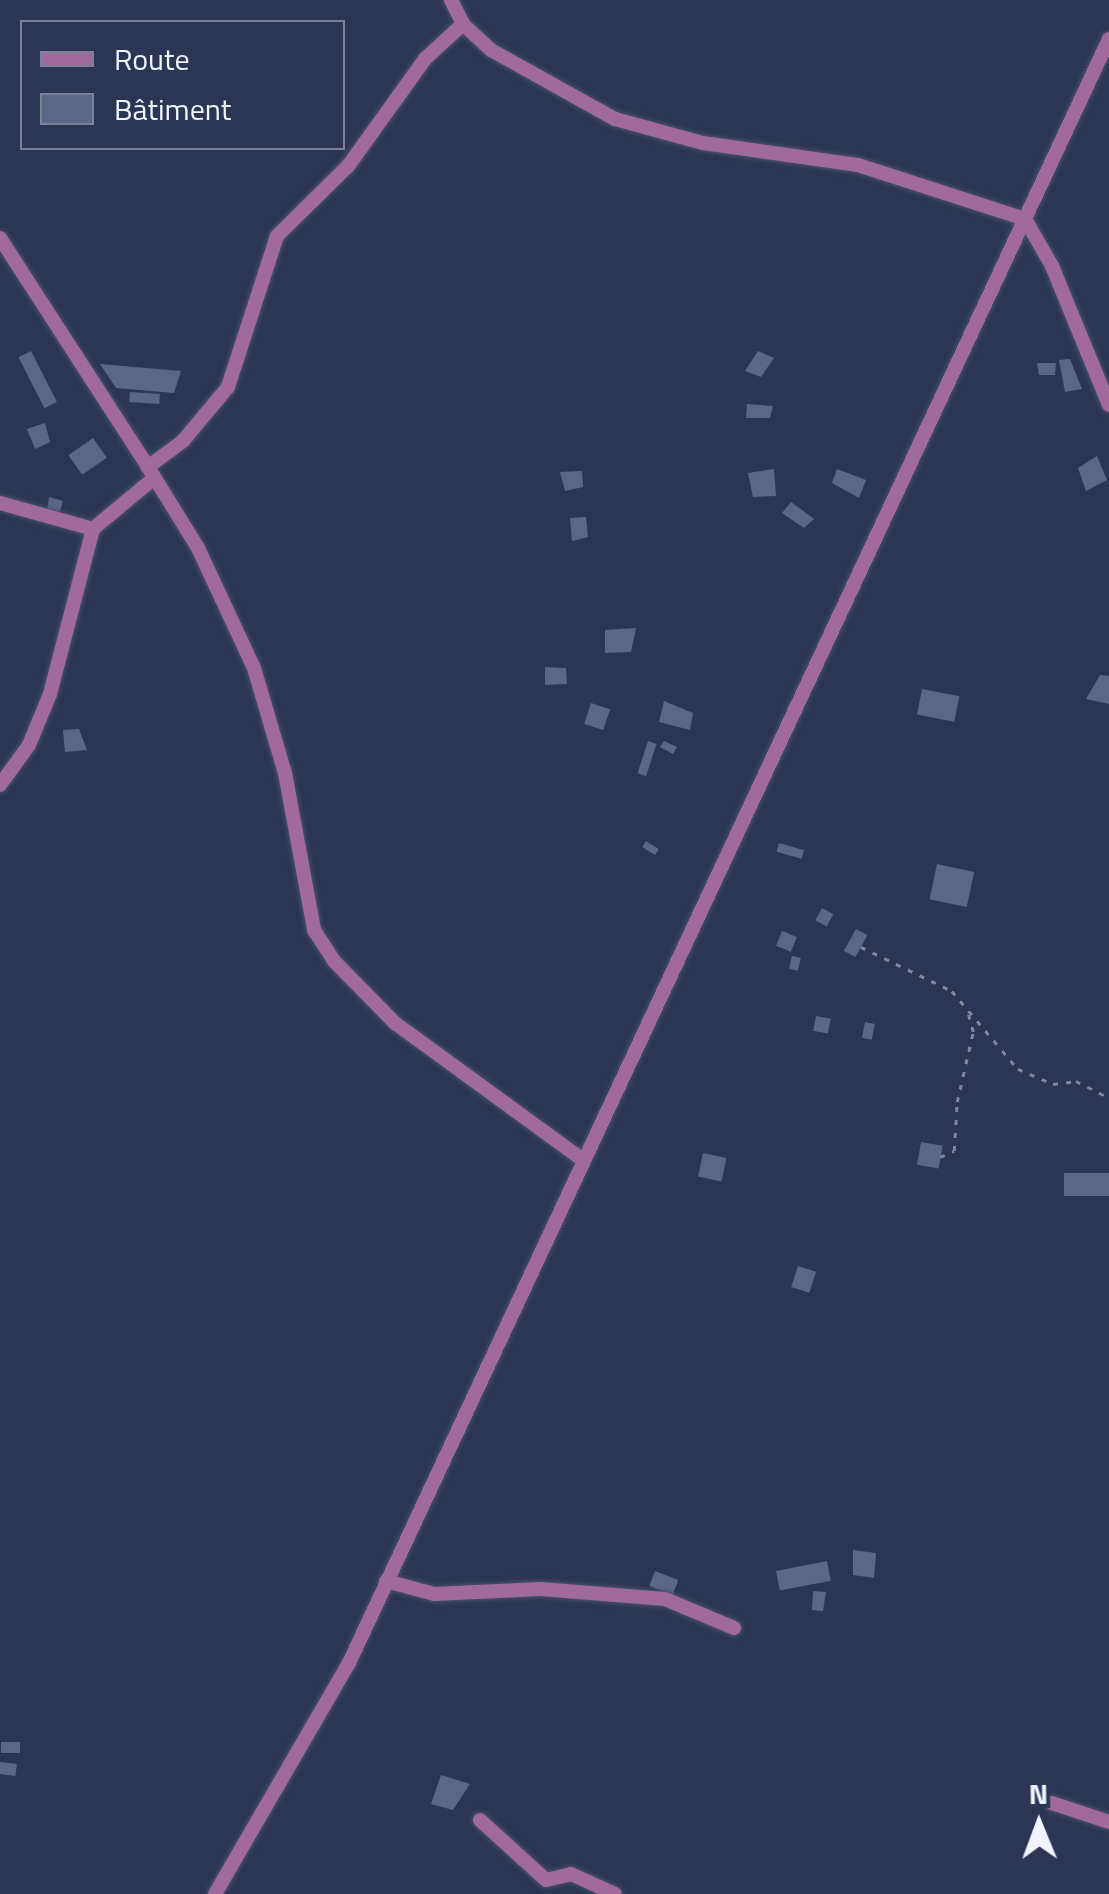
<!DOCTYPE html>
<html>
<head>
<meta charset="utf-8">
<style>
  body { margin:0 }
  #map { position:relative; width:1109px; height:1894px; overflow:hidden; background:#2c3654; font-family:"Titillium Web",sans-serif }
  div>[style] { position:absolute }
  [style*='--x'] { left:calc(var(--x)*1px); top:calc(var(--y)*1px); width:calc(var(--w)*1px); rotate:calc(var(--a)*1deg) }
  .building>* { inset:0; background:#5c6788; transform-origin:0 0 }
  .path>* { height:2.5px; margin-top:-1.25px; transform-origin:0; background:repeating-linear-gradient(90deg,#80879c 0 5px,transparent 0 13px) }
  .roads { filter:drop-shadow(0 0 2px #48516c) drop-shadow(0 0 2px #48516c) }
  .street>* { height:14px; margin:-7px; padding:0 7px; transform-origin:7px; border-radius:7px; background:#a16a9c }
  span { translate:-50% -50%; white-space:nowrap; text-align:center; line-height:1.15; -webkit-text-stroke:10px #2c3654; paint-order:stroke }
  .legend { position:absolute; left:20px; top:20px; width:325px; height:130px; box-sizing:border-box; background:#2c3654; border:2px solid #7b8297; margin:0; padding:12px 18px; list-style:none; font-size:30px; color:#f1f4fc }
  .legend li { display:flex; align-items:center; gap:20px; height:50px }
  .legend b { width:50px; border:2px solid #7b8297 }
  .north { position:absolute; left:989px; top:1774px; width:100px; height:100px; -webkit-text-stroke:8px #2c3654; paint-order:stroke; rotate:359deg; font-size:28px; font-weight:700; line-height:40px; text-align:center; color:#f1f4fc }
  .north::after { content:''; display:block; margin:auto; width:35px; height:45px; background:#f1f4fc; clip-path:polygon(50% 0,100% 100%,50% 72%,0 100%) }
</style>
</head>
<body>
<div id="map">
  <div class="building">
    <i style="left:31px;top:351px;width:57px;height:14px;rotate:63deg"></i>
    <i style="clip-path:polygon(758px 351px,774px 358px,761px 377px,745px 371px)"></i>
    <i style="clip-path:polygon(1070px 359px,1082px 389px,1065px 392px,1059px 360px)"></i>
    <i style="clip-path:polygon(1037px 363px,1056px 363px,1055px 375px,1039px 375px)"></i>
    <i style="clip-path:polygon(100px 364px,181px 371px,174px 393px,116px 388px)"></i>
    <i style="left:130px;top:392px;width:30px;height:10px;rotate:4deg"></i>
    <i style="clip-path:polygon(747px 404px,773px 406px,770px 418px,746px 418px)"></i>
    <i style="clip-path:polygon(45px 423px,50px 442px,35px 449px,27px 429px)"></i>
    <i style="left:93px;top:438px;width:24px;height:30px;rotate:55deg"></i>
    <i style="clip-path:polygon(1097px 456px,1107px 480px,1086px 491px,1078px 468px)"></i>
    <i style="clip-path:polygon(774px 469px,776px 496px,753px 497px,748px 473px)"></i>
    <i style="clip-path:polygon(837px 469px,866px 480px,859px 498px,832px 483px)"></i>
    <i style="clip-path:polygon(582px 471px,583px 487px,565px 491px,560px 472px)"></i>
    <i style="clip-path:polygon(49px 497px,63px 501px,59px 515px,47px 511px)"></i>
    <i style="clip-path:polygon(791px 502px,814px 519px,804px 528px,782px 513px)"></i>
    <i style="clip-path:polygon(586px 517px,588px 537px,572px 541px,570px 518px)"></i>
    <i style="clip-path:polygon(636px 628px,631px 652px,605px 653px,605px 630px)"></i>
    <i style="clip-path:polygon(545px 667px,566px 668px,567px 684px,545px 685px)"></i>
    <i style="clip-path:polygon(1100px 675px,1109px 676px,1109px 704px,1086px 699px)"></i>
    <i style="left:922px;top:689px;width:38px;height:26px;rotate:11deg"></i>
    <i style="clip-path:polygon(664px 701px,693px 713px,690px 730px,659px 722px)"></i>
    <i style="left:591px;top:703px;width:20px;height:22px;rotate:18deg"></i>
    <i style="clip-path:polygon(79px 729px,87px 750px,65px 752px,63px 730px)"></i>
    <i style="left:648px;top:741px;width:9px;height:34px;rotate:18deg"></i>
    <i style="clip-path:polygon(664px 741px,677px 747px,673px 754px,660px 747px)"></i>
    <i style="left:646px;top:841px;width:15px;height:7px;rotate:32deg"></i>
    <i style="left:779px;top:843px;width:26px;height:9px;rotate:16deg"></i>
    <i style="left:937px;top:864px;width:38px;height:36px;rotate:12deg"></i>
    <i style="left:822px;top:908px;width:13px;height:14px;rotate:29deg"></i>
    <i style="left:856px;top:929px;width:13px;height:25px;rotate:29deg"></i>
    <i style="left:782px;top:931px;width:16px;height:16px;rotate:22deg"></i>
    <i style="left:792px;top:956px;width:9px;height:13px;rotate:13deg"></i>
    <i style="left:816px;top:1016px;width:15px;height:15px;rotate:11deg"></i>
    <i style="left:865px;top:1022px;width:10px;height:16px;rotate:11deg"></i>
    <i style="left:921px;top:1142px;width:22px;height:23px;rotate:10deg"></i>
    <i style="left:703px;top:1153px;width:24px;height:24px;rotate:12deg"></i>
    <i style="left:1109px;top:1173px;width:23px;height:45px;rotate:90deg"></i>
    <i style="left:798px;top:1266px;width:19px;height:22px;rotate:18deg"></i>
    <i style="clip-path:polygon(853px 1550px,876px 1553px,874px 1578px,853px 1575px)"></i>
    <i style="left:827px;top:1561px;width:20px;height:52px;rotate:79deg"></i>
    <i style="left:655px;top:1571px;width:25px;height:16px;rotate:21deg"></i>
    <i style="clip-path:polygon(813px 1591px,826px 1592px,823px 1611px,812px 1610px)"></i>
    <i style="left:1px;top:1742px;width:19px;height:11px"></i>
    <i style="left:0;top:1762px;width:17px;height:12px;rotate:7deg"></i>
    <i style="clip-path:polygon(441px 1775px,470px 1784px,453px 1810px,431px 1804px)"></i>
  </div>
  <div class="path">
    <i style="--x:861;--y:947;--w:101;--a:25.8"></i>
    <i style="--x:952;--y:991;--w:102;--a:49.8"></i>
    <i style="--x:1018;--y:1069;--w:38;--a:23"></i>
    <i style="--x:1053;--y:1084;--w:23;--a:-7"></i>
    <i style="--x:1076;--y:1081;--w:37;--a:27"></i>
    <i style="--x:940;--y:1157;--w:15;--a:-23"></i>
    <i style="--x:954;--y:1151;--w:49;--a:-86.5"></i>
    <i style="--x:957;--y:1102;--w:72;--a:-77.1"></i>
    <i style="--x:973;--y:1032;--w:20;--a:-105"></i>
  </div>
  <div class="roads">
    <div class="street">
      <i style="--x:451;--y:0;--w:27;--a:63"></i>
      <i style="--x:463;--y:24;--w:38;--a:43"></i>
      <i style="--x:491;--y:50;--w:142;--a:29.1"></i>
      <i style="--x:615;--y:119;--w:91;--a:15.3"></i>
      <i style="--x:703;--y:143;--w:157;--a:8.1"></i>
      <i style="--x:858;--y:165;--w:176;--a:17.9"></i>
      <i style="--x:1025;--y:219;--w:54;--a:60.1"></i>
      <i style="--x:1052;--y:266;--w:150;--a:67.7"></i>
      <i style="--x:463;--y:24;--w:52;--a:137.4"></i>
      <i style="--x:425;--y:59;--w:132;--a:125.7"></i>
      <i style="--x:348;--y:166;--w:100;--a:135.4"></i>
      <i style="--x:277;--y:236;--w:159;--a:108"></i>
      <i style="--x:228;--y:387;--w:70;--a:129.8"></i>
      <i style="--x:183;--y:441;--w:44;--a:143.4"></i>
      <i style="--x:148;--y:467;--w:95;--a:58.3"></i>
      <i style="--x:198;--y:548;--w:132;--a:65"></i>
      <i style="--x:254;--y:668;--w:109;--a:73.6"></i>
      <i style="--x:285;--y:773;--w:160;--a:79.5"></i>
      <i style="--x:314;--y:930;--w:38;--a:57"></i>
      <i style="--x:335;--y:962;--w:86;--a:45.5"></i>
      <i style="--x:395;--y:1023;--w:233;--a:36.1"></i>
      <i style="--x:0;--y:238;--w:273;--a:57.1"></i>
      <i style="--x:0;--y:503;--w:97;--a:15.6"></i>
      <i style="--x:0;--y:785;--w:49;--a:-54.1"></i>
      <i style="--x:29;--y:745;--w:55;--a:-67.6"></i>
      <i style="--x:50;--y:694;--w:171;--a:-75.4"></i>
      <i style="--x:93;--y:529;--w:78;--a:-39.8"></i>
      <i style="--x:386;--y:1581;--w:50;--a:15.2"></i>
      <i style="--x:434;--y:1594;--w:107;--a:-2.7"></i>
      <i style="--x:541;--y:1589;--w:124;--a:4.6"></i>
      <i style="--x:665;--y:1599;--w:75;--a:22.8"></i>
      <i style="--x:1052;--y:1803;--w:60;--a:18.4"></i>
      <i style="--x:480;--y:1820;--w:89;--a:42.3"></i>
      <i style="--x:546;--y:1880;--w:26;--a:-13"></i>
      <i style="--x:571;--y:1874;--w:48;--a:24.4"></i>
      <i style="--x:215;--y:1894;--w:267;--a:-59.9"></i>
      <i style="--x:349;--y:1663;--w:1793;--a:-64.92"></i>
    </div>
  </div>
  <ul class="legend">
  <li><b style="height:12px;background:#a16a9c"></b>Route</li>
  <li><b style="height:28px;background:#5c6788"></b>Bâtiment</li>
  </ul>
  <div class="north">N</div>
</div>
</body>
</html>
